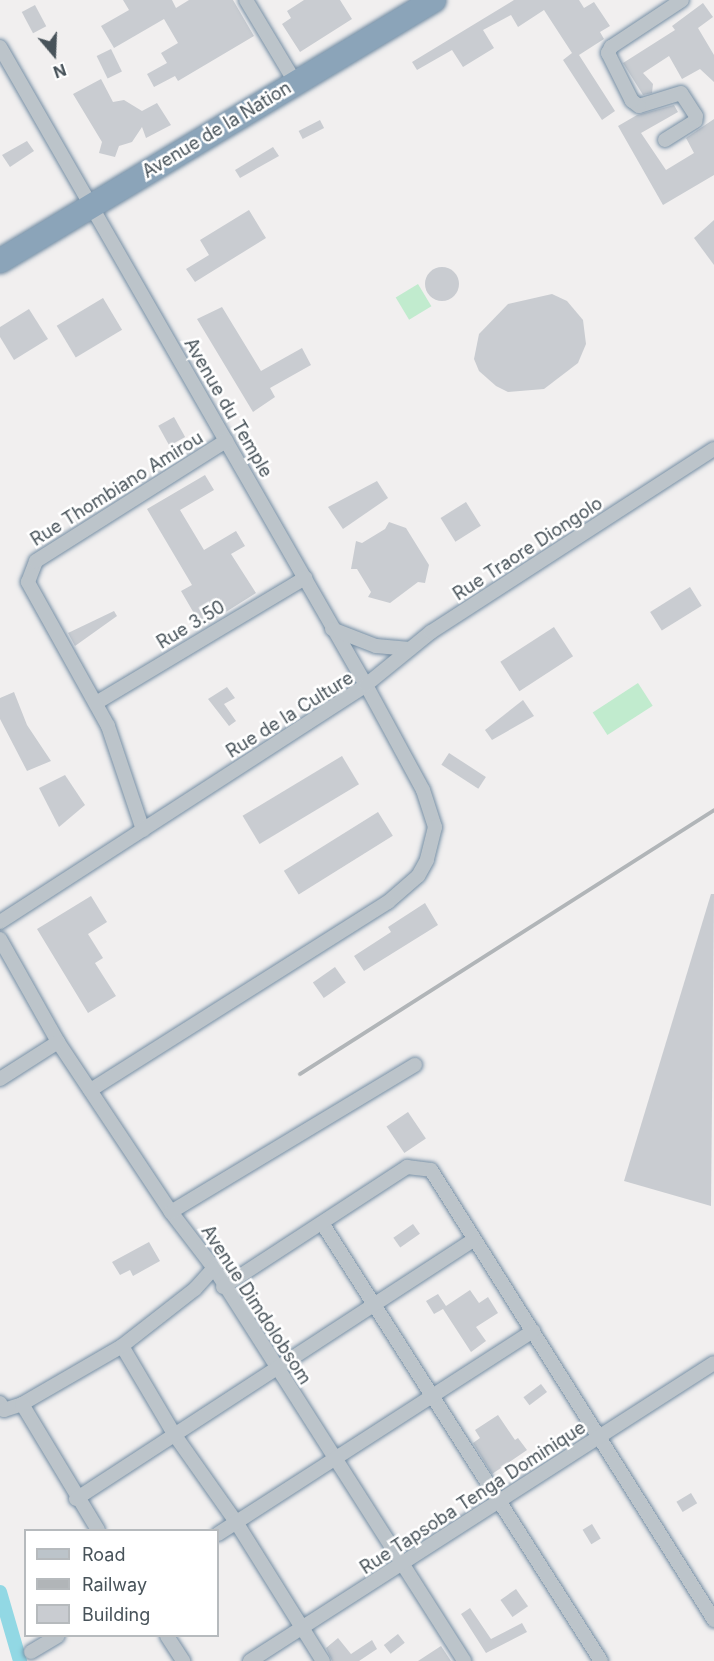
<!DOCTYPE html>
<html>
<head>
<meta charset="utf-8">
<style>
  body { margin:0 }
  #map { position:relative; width:714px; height:1661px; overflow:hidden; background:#f1efef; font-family:Inter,sans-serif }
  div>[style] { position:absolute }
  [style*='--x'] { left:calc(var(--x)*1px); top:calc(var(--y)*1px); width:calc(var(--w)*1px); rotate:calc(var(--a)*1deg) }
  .green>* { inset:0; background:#c1ebce; transform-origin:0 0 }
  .canal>* { height:14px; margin:-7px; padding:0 7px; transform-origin:7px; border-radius:7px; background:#92d8e4 }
  .building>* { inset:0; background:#c9ccd1; transform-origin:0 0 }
  .round { border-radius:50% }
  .roads { filter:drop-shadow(0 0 2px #768fa5) drop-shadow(0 0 2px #768fa5) }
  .street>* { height:14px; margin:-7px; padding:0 7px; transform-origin:7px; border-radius:7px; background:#bcc4ca }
  .highway>* { height:24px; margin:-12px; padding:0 12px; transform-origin:12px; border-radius:12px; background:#8ba4b9 }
  .rail>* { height:4px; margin:-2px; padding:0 2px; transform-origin:2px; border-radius:2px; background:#b1b5b8 }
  span { translate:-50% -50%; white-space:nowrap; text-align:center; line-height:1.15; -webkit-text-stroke:5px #fff; paint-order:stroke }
  .street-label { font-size:18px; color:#48535a }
  .legend { position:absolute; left:24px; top:1529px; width:195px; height:108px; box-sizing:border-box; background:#fff; border:2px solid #b6babd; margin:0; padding:8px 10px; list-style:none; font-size:18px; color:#48535a }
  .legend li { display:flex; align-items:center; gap:12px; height:30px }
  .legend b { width:30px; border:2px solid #b6babd }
  .north { position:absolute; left:24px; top:24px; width:60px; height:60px; -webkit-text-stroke:4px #fff; paint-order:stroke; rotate:161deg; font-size:16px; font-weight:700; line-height:24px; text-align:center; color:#48535a }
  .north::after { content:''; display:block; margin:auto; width:21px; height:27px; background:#48535a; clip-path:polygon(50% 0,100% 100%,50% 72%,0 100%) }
</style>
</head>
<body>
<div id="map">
  <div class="green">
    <i style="left:418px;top:284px;width:26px;height:26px;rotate:59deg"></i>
    <i style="left:638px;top:683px;width:27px;height:54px;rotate:57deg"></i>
  </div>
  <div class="canal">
    <i style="--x:0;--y:1592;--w:72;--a:73.8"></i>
  </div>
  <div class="building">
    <i style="clip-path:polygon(123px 0,172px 0,176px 8px,189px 0,233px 0,254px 36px,178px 81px,175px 76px,154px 87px,147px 74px,167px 63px,161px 53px,178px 43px,164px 19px,114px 48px,101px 26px,129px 10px)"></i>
    <i style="clip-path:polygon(304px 0,340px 0,352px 19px,300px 52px,282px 24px,291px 18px,287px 11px)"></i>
    <i style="clip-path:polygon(514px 0,579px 0,584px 8px,594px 2px,610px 26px,600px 32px,604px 39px,579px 55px,615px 111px,602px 120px,563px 60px,572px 53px,544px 10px,518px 27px,511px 15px,483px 30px,494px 48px,463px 67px,452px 50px,417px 70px,412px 62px)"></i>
    <i style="clip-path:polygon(703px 3px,713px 17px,698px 28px,714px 55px,714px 82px,700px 69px,682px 79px,669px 56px,643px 73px,653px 84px,652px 93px,643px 95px,623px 63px,675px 30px,672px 26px)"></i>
    <i style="left:35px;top:5px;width:24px;height:15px;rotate:62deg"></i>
    <i style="left:111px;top:49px;width:25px;height:16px;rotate:64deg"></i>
    <i style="clip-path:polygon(101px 79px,113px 102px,124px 100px,142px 111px,157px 103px,171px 125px,146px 138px,142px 127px,132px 142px,119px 146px,115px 157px,99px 153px,102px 142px,73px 94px)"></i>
    <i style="clip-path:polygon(674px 105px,678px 112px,641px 133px,666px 170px,694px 153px,686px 138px,714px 119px,714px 175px,663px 205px,618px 126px,637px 115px)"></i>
    <i style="left:320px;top:120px;width:9px;height:24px;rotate:63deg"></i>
    <i style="clip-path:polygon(27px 141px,34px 151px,10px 167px,2px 155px)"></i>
    <i style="clip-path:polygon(273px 147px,279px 156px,240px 178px,235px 170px)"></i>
    <i style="clip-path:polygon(249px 210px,266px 238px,195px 282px,186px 269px,209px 255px,200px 240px)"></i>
    <i style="clip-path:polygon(714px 220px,714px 265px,694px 238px)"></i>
    <i class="round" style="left:425px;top:267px;width:34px;height:34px"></i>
    <i style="clip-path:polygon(552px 294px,567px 301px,583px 320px,586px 344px,578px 363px,544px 389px,508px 392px,496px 386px,479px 371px,474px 359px,479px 334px,508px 304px)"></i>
    <i style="left:103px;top:298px;width:37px;height:54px;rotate:59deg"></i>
    <i style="clip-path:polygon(222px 307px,261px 371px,302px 348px,311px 365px,270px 388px,275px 397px,253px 412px,197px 319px)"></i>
    <i style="clip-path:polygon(29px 309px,48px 339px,14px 360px,0 337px,0 327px)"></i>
    <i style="left:174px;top:417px;width:23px;height:18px;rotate:61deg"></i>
    <i style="clip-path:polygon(205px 475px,214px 490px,180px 510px,204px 550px,236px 531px,245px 546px,231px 554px,256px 593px,202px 627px,181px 591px,192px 585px,147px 509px)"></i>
    <i style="clip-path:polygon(377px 481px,388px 498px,343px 529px,328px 507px)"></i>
    <i style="left:466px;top:502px;width:28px;height:30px;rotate:58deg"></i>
    <i style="clip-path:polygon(389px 522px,406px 528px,429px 565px,425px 583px,418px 582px,390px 603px,368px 597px,371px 592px,357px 569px,351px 569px,356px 541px,362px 543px,385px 529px)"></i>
    <i style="left:690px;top:587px;width:22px;height:47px;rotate:58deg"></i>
    <i style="clip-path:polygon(114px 611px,117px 616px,75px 646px,68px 633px)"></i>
    <i style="left:554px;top:627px;width:35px;height:64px;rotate:57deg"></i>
    <i style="clip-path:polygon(227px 687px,235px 698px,224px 704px,236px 721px,229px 726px,208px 699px)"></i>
    <i style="clip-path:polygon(14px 692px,27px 725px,51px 761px,27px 771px,0 719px,0 698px)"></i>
    <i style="clip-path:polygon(523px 700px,534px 716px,492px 740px,485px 730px)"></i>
    <i style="left:449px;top:753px;width:44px;height:14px;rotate:33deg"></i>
    <i style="left:342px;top:756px;width:33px;height:116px;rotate:59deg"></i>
    <i style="clip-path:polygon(65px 775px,85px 805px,59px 827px,39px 788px)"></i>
    <i style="left:378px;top:812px;width:28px;height:111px;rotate:58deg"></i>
    <i style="clip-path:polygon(711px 894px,714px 894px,711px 1206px,624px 1181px)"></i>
    <i style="clip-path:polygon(91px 896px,107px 922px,88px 934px,103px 958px,95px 963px,116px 996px,88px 1013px,37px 929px)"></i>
    <i style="clip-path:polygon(425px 903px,438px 925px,364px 971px,354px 956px,391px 932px,388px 927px)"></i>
    <i style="left:335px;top:967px;width:19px;height:27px;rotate:55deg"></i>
    <i style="left:408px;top:1112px;width:32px;height:26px;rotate:56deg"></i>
    <i style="left:413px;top:1224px;width:12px;height:24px;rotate:55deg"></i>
    <i style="clip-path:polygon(149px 1242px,160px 1261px,133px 1276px,130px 1270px,120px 1275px,112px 1262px)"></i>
    <i style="clip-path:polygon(470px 1290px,479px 1303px,488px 1297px,498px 1313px,476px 1327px,486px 1341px,471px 1352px,443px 1309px,434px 1314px,426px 1301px,438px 1294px,446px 1306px)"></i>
    <i style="left:541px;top:1384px;width:10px;height:22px;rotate:53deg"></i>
    <i style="clip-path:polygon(498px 1415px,515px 1440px,518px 1438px,527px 1450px,492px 1474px,473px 1443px,480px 1438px,475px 1430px)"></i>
    <i style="left:691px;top:1493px;width:12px;height:17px;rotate:59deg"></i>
    <i style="left:592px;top:1524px;width:17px;height:11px;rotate:59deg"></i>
    <i style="left:516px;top:1589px;width:21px;height:19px;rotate:55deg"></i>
    <i style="clip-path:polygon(470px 1608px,491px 1639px,522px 1623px,527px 1632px,486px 1653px,461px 1614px)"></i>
    <i style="left:398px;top:1634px;width:11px;height:18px;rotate:52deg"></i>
    <i style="clip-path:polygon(338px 1638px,351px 1654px,372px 1640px,377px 1649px,359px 1661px,332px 1661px,326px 1648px)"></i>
    <i style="clip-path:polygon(441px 1646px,451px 1661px,418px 1661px)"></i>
  </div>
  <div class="roads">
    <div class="street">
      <i style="--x:246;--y:0;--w:96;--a:59.1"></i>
      <i style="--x:0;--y:47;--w:736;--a:60.16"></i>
      <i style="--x:366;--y:685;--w:119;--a:61.5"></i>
      <i style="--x:423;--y:790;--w:39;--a:72"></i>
      <i style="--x:435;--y:827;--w:34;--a:104"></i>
      <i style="--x:427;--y:860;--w:18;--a:119"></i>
      <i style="--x:418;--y:876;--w:40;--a:139"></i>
      <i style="--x:388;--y:902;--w:352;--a:147.7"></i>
      <i style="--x:665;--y:140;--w:36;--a:-32"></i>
      <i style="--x:695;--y:121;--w:5;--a:-79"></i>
      <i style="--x:696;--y:116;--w:27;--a:-123"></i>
      <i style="--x:681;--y:93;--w:44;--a:162.8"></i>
      <i style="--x:639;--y:106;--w:9;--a:-144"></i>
      <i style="--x:632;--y:101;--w:54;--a:-116.6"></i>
      <i style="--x:608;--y:53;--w:7;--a:-63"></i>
      <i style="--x:611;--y:47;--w:85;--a:-33.5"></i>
      <i style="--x:332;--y:629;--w:47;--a:21.1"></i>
      <i style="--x:376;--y:646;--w:34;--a:5"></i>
      <i style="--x:96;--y:703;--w:244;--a:-30.9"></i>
      <i style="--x:143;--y:830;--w:110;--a:-108.6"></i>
      <i style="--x:108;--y:726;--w:165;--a:-119.1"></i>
      <i style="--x:28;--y:582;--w:22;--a:-69"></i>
      <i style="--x:36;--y:561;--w:225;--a:-32.3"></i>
      <i style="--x:0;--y:922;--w:436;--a:-32.9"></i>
      <i style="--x:366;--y:685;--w:84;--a:-39.2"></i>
      <i style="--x:431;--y:632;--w:337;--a:-32.9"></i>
      <i style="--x:0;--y:939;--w:118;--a:60.6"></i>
      <i style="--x:58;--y:1042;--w:204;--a:56.4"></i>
      <i style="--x:171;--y:1212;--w:71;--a:52.5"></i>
      <i style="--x:214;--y:1268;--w:466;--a:57.5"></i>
      <i style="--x:0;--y:1079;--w:69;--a:-32.5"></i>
      <i style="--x:171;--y:1212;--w:285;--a:-31.1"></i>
      <i style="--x:322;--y:1223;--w:519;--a:57.5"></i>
      <i style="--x:223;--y:1287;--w:220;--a:-33.1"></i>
      <i style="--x:407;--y:1167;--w:24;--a:7"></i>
      <i style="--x:431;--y:1170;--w:532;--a:57.83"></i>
      <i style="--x:122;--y:1346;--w:102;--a:59.4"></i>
      <i style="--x:174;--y:1434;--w:108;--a:54.8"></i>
      <i style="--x:236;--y:1522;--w:164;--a:58"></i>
      <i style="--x:0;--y:1403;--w:8;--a:60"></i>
      <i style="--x:4;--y:1410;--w:19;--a:-18"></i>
      <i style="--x:22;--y:1404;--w:116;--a:-30.1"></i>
      <i style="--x:122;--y:1346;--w:93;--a:-38"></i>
      <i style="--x:195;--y:1289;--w:28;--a:-48"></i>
      <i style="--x:22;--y:1404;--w:147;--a:58.9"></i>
      <i style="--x:76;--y:1499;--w:474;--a:-33.1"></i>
      <i style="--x:218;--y:1534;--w:375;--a:-32.8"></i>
      <i style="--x:167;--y:1636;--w:30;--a:57"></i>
      <i style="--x:31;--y:1652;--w:31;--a:-31"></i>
      <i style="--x:250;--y:1661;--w:551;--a:-32.71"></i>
    </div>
    <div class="highway">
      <i style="--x:0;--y:261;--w:506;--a:-31.02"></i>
    </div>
  </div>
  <div class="rail">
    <i style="--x:300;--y:1074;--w:491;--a:-32.5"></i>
  </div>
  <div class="street-label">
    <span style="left:217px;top:130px;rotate:-31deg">Avenue de la Nation</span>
    <span style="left:228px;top:408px;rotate:60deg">Avenue du Temple</span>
    <span style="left:117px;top:489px;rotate:-32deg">Rue Thombiano Amirou</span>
    <span style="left:528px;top:549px;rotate:-33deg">Rue Traore Diongolo</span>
    <span style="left:191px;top:625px;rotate:-31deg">Rue 3.50</span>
    <span style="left:290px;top:715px;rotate:-32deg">Rue de la Culture</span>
    <span style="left:256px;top:1305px;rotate:57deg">Avenue Dimdolobsom</span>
    <span style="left:473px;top:1498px;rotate:-33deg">Rue Tapsoba Tenga Dominique</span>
  </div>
  <ul class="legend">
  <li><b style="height:8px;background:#bcc4ca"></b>Road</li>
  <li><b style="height:8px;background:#b1b5b8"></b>Railway</li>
  <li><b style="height:16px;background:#c9ccd1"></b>Building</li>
  </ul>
  <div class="north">N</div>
</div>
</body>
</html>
